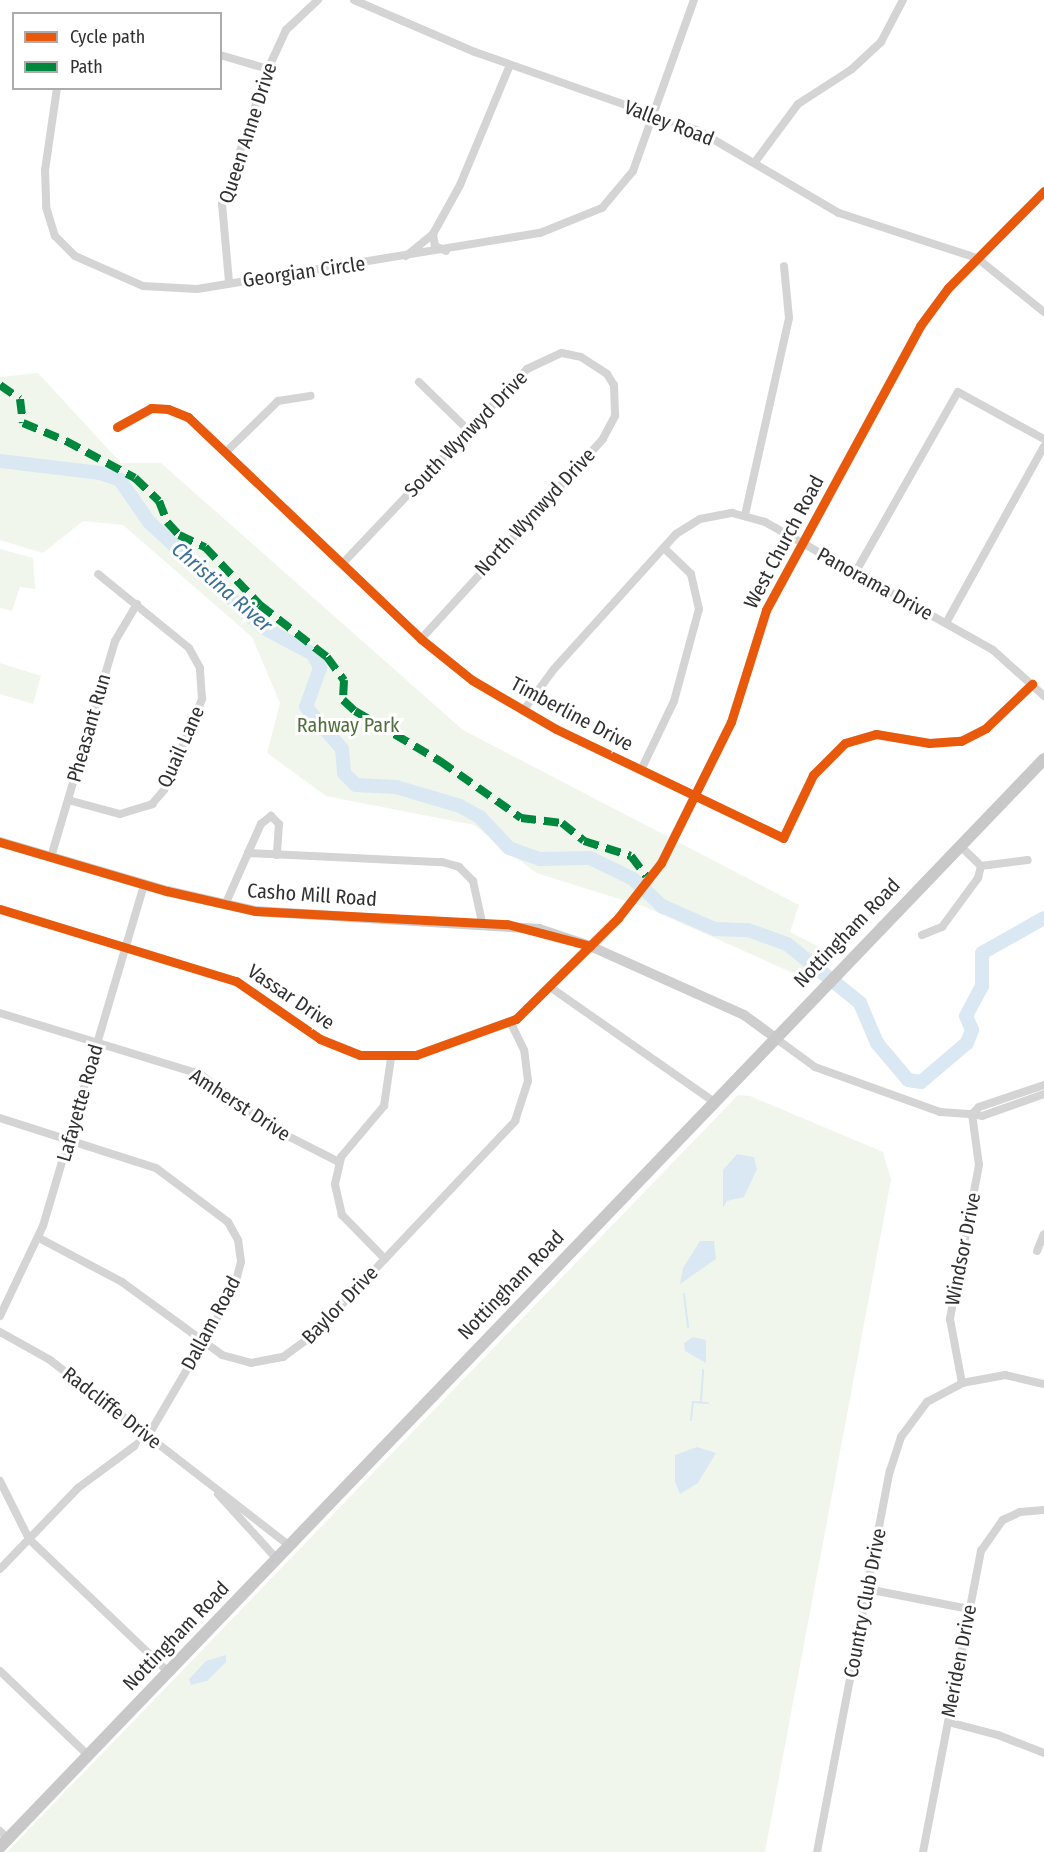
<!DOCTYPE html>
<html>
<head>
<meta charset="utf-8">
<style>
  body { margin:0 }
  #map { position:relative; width:1044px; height:1852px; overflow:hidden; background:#fff; font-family:"Fira Sans Condensed",sans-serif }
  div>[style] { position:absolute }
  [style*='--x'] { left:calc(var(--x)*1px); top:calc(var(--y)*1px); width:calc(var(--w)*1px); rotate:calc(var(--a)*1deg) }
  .green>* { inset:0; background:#f1f6ed }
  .water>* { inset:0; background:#dae8f3 }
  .stream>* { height:2px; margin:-1px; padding:0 1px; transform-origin:1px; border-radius:1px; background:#dae8f3 }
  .river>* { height:14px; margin:-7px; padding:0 7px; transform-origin:7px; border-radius:7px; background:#dae8f3 }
  .street>* { height:8px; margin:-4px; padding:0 4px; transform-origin:4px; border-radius:4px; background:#d4d4d4 }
  .secondary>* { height:10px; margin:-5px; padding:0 5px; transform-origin:5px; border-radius:5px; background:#cecece }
  .primary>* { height:12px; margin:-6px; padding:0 6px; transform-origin:6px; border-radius:6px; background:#c8c8c8 }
  .quiet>* { height:8px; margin-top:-4px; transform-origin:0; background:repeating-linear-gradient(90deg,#00873e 0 15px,transparent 0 23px) }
  .cycleway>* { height:9px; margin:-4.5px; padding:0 4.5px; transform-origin:4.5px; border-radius:4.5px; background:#e8590c }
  span { translate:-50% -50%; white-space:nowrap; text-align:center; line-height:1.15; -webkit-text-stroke:6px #fff; paint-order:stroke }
  .street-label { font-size:20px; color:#303030 }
  .park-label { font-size:20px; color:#516f3b }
  .water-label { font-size:21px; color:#3a6f97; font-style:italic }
  .legend { position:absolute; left:12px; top:12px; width:210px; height:78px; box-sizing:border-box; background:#fff; border:2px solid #acacac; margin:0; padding:8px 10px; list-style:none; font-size:18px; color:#303030 }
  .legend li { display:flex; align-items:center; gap:12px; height:30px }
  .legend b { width:30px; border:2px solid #acacac }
</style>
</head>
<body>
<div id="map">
  <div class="green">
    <i style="clip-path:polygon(38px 373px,121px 463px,161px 463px,463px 730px,799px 905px,790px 932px,837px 956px,811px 981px,645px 907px,536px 873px,474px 825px,326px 796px,267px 753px,280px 703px,252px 637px,123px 525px,83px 521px,43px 553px,0 540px,0 377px)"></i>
    <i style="clip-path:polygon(0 549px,33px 558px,35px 589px,20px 587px,12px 611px,0 608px)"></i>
    <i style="clip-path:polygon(0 663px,41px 676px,33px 704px,0 694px)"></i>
    <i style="clip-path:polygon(738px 1095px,750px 1096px,883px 1152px,891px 1180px,765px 1852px,7px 1852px)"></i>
  </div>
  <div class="water">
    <i style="clip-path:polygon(737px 1154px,754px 1157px,757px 1169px,744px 1197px,727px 1201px,723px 1208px,723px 1170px)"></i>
    <i style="clip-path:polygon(700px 1241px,714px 1241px,716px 1259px,680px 1284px,683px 1268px)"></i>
    <i style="clip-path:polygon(693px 1337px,706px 1340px,706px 1363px,685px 1351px,684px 1343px)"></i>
    <i style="clip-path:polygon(697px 1447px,716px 1453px,698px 1483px,680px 1494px,675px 1482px,675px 1455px)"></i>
    <i style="clip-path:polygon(226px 1655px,226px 1662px,207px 1681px,191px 1685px,189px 1679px,206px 1661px)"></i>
  </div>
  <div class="stream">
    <i style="--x:684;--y:1294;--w:34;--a:83"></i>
    <i style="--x:701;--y:1401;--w:31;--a:-86"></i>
    <i style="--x:691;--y:1420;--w:18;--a:-84"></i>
    <i style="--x:693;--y:1402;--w:15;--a:4"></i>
  </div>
  <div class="river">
    <i style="--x:0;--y:461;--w:101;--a:6.8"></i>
    <i style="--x:100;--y:473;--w:21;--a:19"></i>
    <i style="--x:120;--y:480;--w:51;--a:55.4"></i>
    <i style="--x:149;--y:522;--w:156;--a:42.7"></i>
    <i style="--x:264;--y:628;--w:55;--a:28"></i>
    <i style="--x:313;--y:654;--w:16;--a:63"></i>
    <i style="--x:320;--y:668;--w:41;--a:109.7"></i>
    <i style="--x:306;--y:707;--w:55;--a:49.4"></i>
    <i style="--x:342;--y:749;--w:24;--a:85"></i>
    <i style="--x:344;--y:773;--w:17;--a:45"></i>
    <i style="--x:356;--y:785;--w:40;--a:2.9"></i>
    <i style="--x:396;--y:787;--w:67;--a:16.5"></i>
    <i style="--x:460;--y:806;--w:23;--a:29"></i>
    <i style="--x:480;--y:817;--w:42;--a:46.9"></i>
    <i style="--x:509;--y:848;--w:33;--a:20"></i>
    <i style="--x:540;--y:859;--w:50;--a:-1.1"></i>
    <i style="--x:590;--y:858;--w:48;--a:26"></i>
    <i style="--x:633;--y:879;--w:40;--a:43"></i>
    <i style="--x:662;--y:906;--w:58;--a:23.5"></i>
    <i style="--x:715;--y:929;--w:33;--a:2"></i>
    <i style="--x:748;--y:930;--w:41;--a:19.7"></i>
    <i style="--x:787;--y:944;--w:94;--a:38.9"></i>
    <i style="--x:860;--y:1003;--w:43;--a:67"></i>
    <i style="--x:877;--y:1043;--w:48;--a:50"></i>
    <i style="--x:908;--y:1080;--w:13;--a:9"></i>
    <i style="--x:921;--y:1082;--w:60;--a:-40.3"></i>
    <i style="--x:967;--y:1043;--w:14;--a:-69"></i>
    <i style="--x:972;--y:1030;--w:15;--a:-113"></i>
    <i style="--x:966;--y:1016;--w:34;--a:-62"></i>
    <i style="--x:982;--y:986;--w:33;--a:-90"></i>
    <i style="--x:982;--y:953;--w:71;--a:-29.4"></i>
  </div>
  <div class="street">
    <i style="--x:354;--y:0;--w:132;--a:23.3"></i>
    <i style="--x:475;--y:52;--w:238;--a:19.4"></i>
    <i style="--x:699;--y:131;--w:162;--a:30.4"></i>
    <i style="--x:839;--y:213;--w:145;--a:18.1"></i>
    <i style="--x:977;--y:258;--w:86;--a:38.9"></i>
    <i style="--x:220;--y:55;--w:50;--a:16.3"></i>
    <i style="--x:57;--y:88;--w:83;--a:98.3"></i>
    <i style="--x:45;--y:170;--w:37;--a:88"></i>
    <i style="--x:46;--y:207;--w:30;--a:73"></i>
    <i style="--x:55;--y:236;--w:28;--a:45"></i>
    <i style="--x:75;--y:256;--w:74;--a:23.8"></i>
    <i style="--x:143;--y:286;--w:54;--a:3.2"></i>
    <i style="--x:197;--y:289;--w:348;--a:-9.3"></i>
    <i style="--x:540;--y:233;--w:67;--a:-22"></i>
    <i style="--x:602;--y:208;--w:48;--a:-50"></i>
    <i style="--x:633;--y:171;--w:182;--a:-70.4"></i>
    <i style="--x:755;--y:162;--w:72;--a:-53.4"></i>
    <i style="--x:798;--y:104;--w:64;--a:-32.9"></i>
    <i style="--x:852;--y:69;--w:40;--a:-43"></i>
    <i style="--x:881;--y:42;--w:47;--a:-62.4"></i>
    <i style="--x:433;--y:234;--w:56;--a:-61.1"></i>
    <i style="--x:460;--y:185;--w:130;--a:-67.4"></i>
    <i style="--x:406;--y:256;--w:35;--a:-39"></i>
    <i style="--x:433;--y:234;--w:12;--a:81"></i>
    <i style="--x:435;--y:246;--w:12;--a:24"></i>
    <i style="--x:229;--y:282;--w:78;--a:-95.1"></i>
    <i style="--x:222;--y:204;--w:143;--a:-71.2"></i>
    <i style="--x:268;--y:69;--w:43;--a:-65.2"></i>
    <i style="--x:286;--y:30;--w:44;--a:-43.2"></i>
    <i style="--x:419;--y:382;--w:70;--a:44.4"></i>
    <i style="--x:117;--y:427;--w:39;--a:-29"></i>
    <i style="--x:151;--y:408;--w:17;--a:3"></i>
    <i style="--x:168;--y:409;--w:22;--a:22"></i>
    <i style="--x:188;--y:417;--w:322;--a:43.6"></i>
    <i style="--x:421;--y:639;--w:65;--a:38.8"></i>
    <i style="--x:472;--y:680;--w:97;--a:30.3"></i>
    <i style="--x:556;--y:729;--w:252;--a:25.6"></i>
    <i style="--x:783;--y:838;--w:70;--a:-64.5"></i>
    <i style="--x:813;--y:775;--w:45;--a:-45"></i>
    <i style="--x:845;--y:743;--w:32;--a:-16"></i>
    <i style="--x:876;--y:734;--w:54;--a:9.6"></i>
    <i style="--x:929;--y:743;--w:32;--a:-4"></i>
    <i style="--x:961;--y:741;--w:28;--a:-27"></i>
    <i style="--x:986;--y:728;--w:64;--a:-43.7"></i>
    <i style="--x:226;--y:452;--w:73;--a:-44.4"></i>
    <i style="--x:278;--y:401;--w:33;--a:-9"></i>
    <i style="--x:745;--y:515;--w:202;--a:-77.4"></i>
    <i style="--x:789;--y:318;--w:52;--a:-95.5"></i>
    <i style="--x:343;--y:563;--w:267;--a:-46.5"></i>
    <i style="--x:527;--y:369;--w:38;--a:-25"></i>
    <i style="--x:562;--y:353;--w:19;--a:12"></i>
    <i style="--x:581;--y:357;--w:31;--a:33"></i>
    <i style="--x:607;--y:374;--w:13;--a:58"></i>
    <i style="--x:614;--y:385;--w:31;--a:88"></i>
    <i style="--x:615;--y:416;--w:26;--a:118"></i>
    <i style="--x:603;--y:439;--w:270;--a:132.3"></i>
    <i style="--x:855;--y:573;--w:208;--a:-60.4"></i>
    <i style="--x:958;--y:392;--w:98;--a:28.7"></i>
    <i style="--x:946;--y:623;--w:202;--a:-61"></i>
    <i style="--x:523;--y:711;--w:52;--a:-53.6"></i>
    <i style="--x:554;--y:669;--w:182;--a:-47.9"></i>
    <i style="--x:676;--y:534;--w:28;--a:-32"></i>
    <i style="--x:700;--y:519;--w:33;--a:-11"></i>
    <i style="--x:732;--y:513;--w:34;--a:15"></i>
    <i style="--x:765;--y:522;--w:261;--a:29.3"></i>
    <i style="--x:993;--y:650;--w:69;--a:42"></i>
    <i style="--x:641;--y:770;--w:76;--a:-64.4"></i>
    <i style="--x:674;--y:701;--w:95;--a:-74.8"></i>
    <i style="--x:699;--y:609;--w:36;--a:-103"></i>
    <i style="--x:691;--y:574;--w:37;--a:-136"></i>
    <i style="--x:68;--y:800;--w:54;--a:15.1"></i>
    <i style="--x:120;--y:814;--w:34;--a:-17"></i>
    <i style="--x:152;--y:804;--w:18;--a:-49"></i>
    <i style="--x:164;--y:790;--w:99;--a:-67.3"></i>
    <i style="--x:202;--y:699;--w:31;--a:-94"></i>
    <i style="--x:200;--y:668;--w:23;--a:-119"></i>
    <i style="--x:189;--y:648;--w:117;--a:-140.9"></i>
    <i style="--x:248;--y:853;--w:32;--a:-66"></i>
    <i style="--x:261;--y:824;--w:13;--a:-39"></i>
    <i style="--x:271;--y:816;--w:11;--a:45"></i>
    <i style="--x:279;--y:824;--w:31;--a:94"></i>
    <i style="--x:51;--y:857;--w:225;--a:-73.5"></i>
    <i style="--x:115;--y:641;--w:43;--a:-59.3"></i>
    <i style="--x:981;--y:866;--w:47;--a:-7.3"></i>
    <i style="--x:225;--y:905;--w:57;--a:-66.1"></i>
    <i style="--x:248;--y:853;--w:194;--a:2.7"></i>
    <i style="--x:442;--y:862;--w:18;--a:16"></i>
    <i style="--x:459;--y:867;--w:20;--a:45"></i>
    <i style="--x:473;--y:881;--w:42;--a:77.6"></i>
    <i style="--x:0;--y:909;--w:247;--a:17"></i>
    <i style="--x:236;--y:981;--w:102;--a:34.6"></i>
    <i style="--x:320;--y:1039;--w:43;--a:21.8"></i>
    <i style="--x:360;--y:1055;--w:56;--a:0"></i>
    <i style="--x:416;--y:1055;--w:106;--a:-19.8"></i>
    <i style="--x:516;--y:1019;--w:144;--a:-44.7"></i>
    <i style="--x:618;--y:918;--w:70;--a:-52"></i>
    <i style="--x:661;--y:863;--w:157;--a:-63.6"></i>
    <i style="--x:731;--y:722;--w:117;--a:-72.6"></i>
    <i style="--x:766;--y:610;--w:323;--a:-61.5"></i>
    <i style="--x:920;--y:326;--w:47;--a:-53.6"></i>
    <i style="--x:948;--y:288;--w:136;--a:-45.3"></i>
    <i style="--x:922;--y:935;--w:22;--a:-22"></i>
    <i style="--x:942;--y:927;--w:61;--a:-53.7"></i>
    <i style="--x:978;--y:878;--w:12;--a:-76"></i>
    <i style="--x:981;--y:866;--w:30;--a:-136"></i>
    <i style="--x:550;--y:987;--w:199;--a:35"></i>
    <i style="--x:0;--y:1013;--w:209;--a:17"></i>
    <i style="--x:200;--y:1074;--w:88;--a:37.1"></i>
    <i style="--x:270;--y:1127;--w:77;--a:26.9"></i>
    <i style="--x:774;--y:1037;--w:51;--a:36.2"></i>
    <i style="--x:815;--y:1067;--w:133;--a:19.8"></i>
    <i style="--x:940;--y:1112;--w:32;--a:4"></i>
    <i style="--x:972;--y:1114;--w:51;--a:82.2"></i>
    <i style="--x:979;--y:1165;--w:157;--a:100.7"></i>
    <i style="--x:950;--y:1319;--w:65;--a:79.4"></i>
    <i style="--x:1044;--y:1085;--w:69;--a:161.3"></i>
    <i style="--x:979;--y:1107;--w:10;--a:135"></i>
    <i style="--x:972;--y:1114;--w:10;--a:11"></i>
    <i style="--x:982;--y:1116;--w:66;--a:-19.5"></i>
    <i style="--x:0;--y:1118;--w:164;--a:17.8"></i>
    <i style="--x:156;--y:1168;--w:90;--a:36.9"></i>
    <i style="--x:228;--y:1222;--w:21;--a:61"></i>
    <i style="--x:238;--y:1240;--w:22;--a:82"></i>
    <i style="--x:241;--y:1262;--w:30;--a:105"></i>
    <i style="--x:233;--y:1291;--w:168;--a:120.4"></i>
    <i style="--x:148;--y:1436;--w:87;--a:143.4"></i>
    <i style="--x:78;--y:1488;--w:112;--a:133.9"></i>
    <i style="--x:39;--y:1238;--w:94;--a:27.9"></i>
    <i style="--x:122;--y:1282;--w:124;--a:36.1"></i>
    <i style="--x:222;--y:1355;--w:30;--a:15"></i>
    <i style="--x:251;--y:1363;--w:33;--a:-11"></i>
    <i style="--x:283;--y:1357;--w:36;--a:-36"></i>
    <i style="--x:312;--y:1336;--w:296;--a:-46.6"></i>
    <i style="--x:515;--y:1121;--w:42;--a:-72"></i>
    <i style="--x:528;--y:1081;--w:31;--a:-97"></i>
    <i style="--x:524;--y:1050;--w:30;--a:-116"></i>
    <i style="--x:1037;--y:1251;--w:18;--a:-68"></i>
    <i style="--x:385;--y:1259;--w:62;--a:-134.3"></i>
    <i style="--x:342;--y:1215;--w:32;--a:-103"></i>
    <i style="--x:335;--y:1184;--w:28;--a:-77"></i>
    <i style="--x:341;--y:1157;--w:67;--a:-49.9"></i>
    <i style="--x:384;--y:1106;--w:49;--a:-81.7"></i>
    <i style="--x:0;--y:1316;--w:100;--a:-64.5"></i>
    <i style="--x:43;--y:1226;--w:356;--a:-73.5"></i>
    <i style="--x:0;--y:1332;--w:57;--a:29.2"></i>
    <i style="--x:50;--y:1360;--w:304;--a:37.8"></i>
    <i style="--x:0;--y:1481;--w:65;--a:63.4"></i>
    <i style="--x:29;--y:1539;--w:192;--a:43.7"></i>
    <i style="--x:218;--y:1494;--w:88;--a:47.8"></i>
    <i style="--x:867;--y:1589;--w:104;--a:11.1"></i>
    <i style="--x:0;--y:1671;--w:122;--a:43.7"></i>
    <i style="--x:948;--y:1722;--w:52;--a:14.6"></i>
    <i style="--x:998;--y:1735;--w:49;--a:21.4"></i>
    <i style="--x:0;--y:1831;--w:11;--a:45"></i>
    <i style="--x:817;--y:1852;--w:388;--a:-79.2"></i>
    <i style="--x:890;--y:1471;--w:36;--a:-72"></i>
    <i style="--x:901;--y:1437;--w:44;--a:-53.4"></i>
    <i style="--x:927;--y:1402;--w:40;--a:-28"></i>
    <i style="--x:962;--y:1383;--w:44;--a:-10.5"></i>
    <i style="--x:1005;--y:1375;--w:40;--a:13"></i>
    <i style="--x:923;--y:1852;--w:307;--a:-79.1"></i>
    <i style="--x:981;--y:1551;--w:38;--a:-55"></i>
    <i style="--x:1003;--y:1520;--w:19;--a:-25"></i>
    <i style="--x:1020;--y:1512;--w:24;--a:-5"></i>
  </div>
  <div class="secondary">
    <i style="--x:0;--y:842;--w:174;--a:16.4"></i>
    <i style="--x:167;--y:891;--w:90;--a:12.8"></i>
    <i style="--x:255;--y:911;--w:285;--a:3.6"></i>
    <i style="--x:539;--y:929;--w:54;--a:18.4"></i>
    <i style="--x:590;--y:946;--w:169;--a:24.1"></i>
    <i style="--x:744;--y:1015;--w:37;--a:36"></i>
  </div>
  <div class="primary">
    <i style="--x:0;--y:1847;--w:1508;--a:-46.18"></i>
  </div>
  <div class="quiet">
    <i style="--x:0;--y:385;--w:24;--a:35"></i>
    <i style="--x:20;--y:399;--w:24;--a:83"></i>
    <i style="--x:23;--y:423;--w:47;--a:22.7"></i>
    <i style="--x:66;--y:441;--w:78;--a:28.2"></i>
    <i style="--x:135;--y:478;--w:33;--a:44"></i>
    <i style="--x:159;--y:501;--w:22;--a:69"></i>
    <i style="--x:167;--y:522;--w:18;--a:47"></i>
    <i style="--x:179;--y:535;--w:29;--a:25"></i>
    <i style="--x:205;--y:547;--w:80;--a:46.5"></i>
    <i style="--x:260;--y:605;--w:85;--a:37.8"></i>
    <i style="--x:327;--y:657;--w:29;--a:54"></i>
    <i style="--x:344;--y:680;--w:20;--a:93"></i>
    <i style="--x:343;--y:700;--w:16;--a:43"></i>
    <i style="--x:355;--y:711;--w:99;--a:30.5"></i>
    <i style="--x:440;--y:761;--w:99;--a:35.1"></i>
    <i style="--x:521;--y:818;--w:41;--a:7"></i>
    <i style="--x:562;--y:823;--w:28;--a:39"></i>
    <i style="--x:584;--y:841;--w:49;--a:17.7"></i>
    <i style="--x:631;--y:856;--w:25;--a:53"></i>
  </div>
  <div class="cycleway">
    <i style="--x:117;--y:427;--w:39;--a:-29"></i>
    <i style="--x:151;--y:408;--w:17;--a:3"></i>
    <i style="--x:168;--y:409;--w:22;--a:22"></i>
    <i style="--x:188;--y:417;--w:322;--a:43.6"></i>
    <i style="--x:421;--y:639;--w:65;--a:38.8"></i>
    <i style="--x:472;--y:680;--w:97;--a:30.3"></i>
    <i style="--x:556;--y:729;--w:252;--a:25.6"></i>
    <i style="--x:783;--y:838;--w:70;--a:-64.5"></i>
    <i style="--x:813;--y:775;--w:45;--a:-45"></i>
    <i style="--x:845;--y:743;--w:32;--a:-16"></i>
    <i style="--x:876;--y:734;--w:54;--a:9.6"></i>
    <i style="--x:929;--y:743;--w:32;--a:-4"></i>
    <i style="--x:961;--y:741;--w:28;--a:-27"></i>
    <i style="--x:986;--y:728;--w:64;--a:-43.7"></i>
    <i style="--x:0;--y:842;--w:174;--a:16.4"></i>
    <i style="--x:167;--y:891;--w:90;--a:12.8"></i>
    <i style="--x:255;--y:911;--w:252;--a:3"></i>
    <i style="--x:507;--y:924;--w:86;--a:14.8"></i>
    <i style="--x:0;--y:909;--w:247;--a:17"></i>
    <i style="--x:236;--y:981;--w:102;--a:34.6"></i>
    <i style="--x:320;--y:1039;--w:43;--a:21.8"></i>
    <i style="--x:360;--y:1055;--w:56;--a:0"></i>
    <i style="--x:416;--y:1055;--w:106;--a:-19.8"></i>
    <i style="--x:516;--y:1019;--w:144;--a:-44.7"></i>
    <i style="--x:618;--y:918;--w:70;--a:-52"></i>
    <i style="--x:661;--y:863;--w:157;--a:-63.6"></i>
    <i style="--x:731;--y:722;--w:117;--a:-72.6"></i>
    <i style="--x:766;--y:610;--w:323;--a:-61.5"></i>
    <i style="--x:920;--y:326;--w:47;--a:-53.6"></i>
    <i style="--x:948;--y:288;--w:136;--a:-45.3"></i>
  </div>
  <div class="street-label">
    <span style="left:669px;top:123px;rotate:21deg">Valley Road</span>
    <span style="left:248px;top:133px;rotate:-72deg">Queen Anne Drive</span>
    <span style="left:304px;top:272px;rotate:-8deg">Georgian Circle</span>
    <span style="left:466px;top:434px;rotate:-46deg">South Wynwyd Drive</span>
    <span style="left:535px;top:512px;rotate:-47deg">North Wynwyd Drive</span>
    <span style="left:784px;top:542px;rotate:-62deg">West Church Road</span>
    <span style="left:875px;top:584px;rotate:29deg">Panorama Drive</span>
    <span style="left:572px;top:714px;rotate:28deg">Timberline Drive</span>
    <span style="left:89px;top:728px;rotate:-74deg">Pheasant Run</span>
    <span style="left:181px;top:747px;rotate:-66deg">Quail Lane</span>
    <span style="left:312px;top:895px;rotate:4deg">Casho Mill Road</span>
    <span style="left:847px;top:933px;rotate:-46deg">Nottingham Road</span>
    <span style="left:291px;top:997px;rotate:34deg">Vassar Drive</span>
    <span style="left:80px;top:1103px;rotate:-74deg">Lafayette Road</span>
    <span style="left:240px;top:1105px;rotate:33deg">Amherst Drive</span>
    <span style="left:963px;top:1249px;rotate:-79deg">Windsor Drive</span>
    <span style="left:511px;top:1285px;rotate:-46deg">Nottingham Road</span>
    <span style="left:340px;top:1305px;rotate:-46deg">Baylor Drive</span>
    <span style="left:211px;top:1323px;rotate:-62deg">Dallam Road</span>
    <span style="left:112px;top:1408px;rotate:38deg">Radcliffe Drive</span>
    <span style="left:865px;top:1603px;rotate:-79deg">Country Club Drive</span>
    <span style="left:176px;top:1636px;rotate:-46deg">Nottingham Road</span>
    <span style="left:959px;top:1661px;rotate:-79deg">Meriden Drive</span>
  </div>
  <div class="park-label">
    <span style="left:348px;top:725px">Rahway Park</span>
  </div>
  <div class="water-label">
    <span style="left:222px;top:587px;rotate:41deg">Christina River</span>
  </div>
  <ul class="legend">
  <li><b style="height:8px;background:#e8590c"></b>Cycle path</li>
  <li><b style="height:8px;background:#00873e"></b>Path</li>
  </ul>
</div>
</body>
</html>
